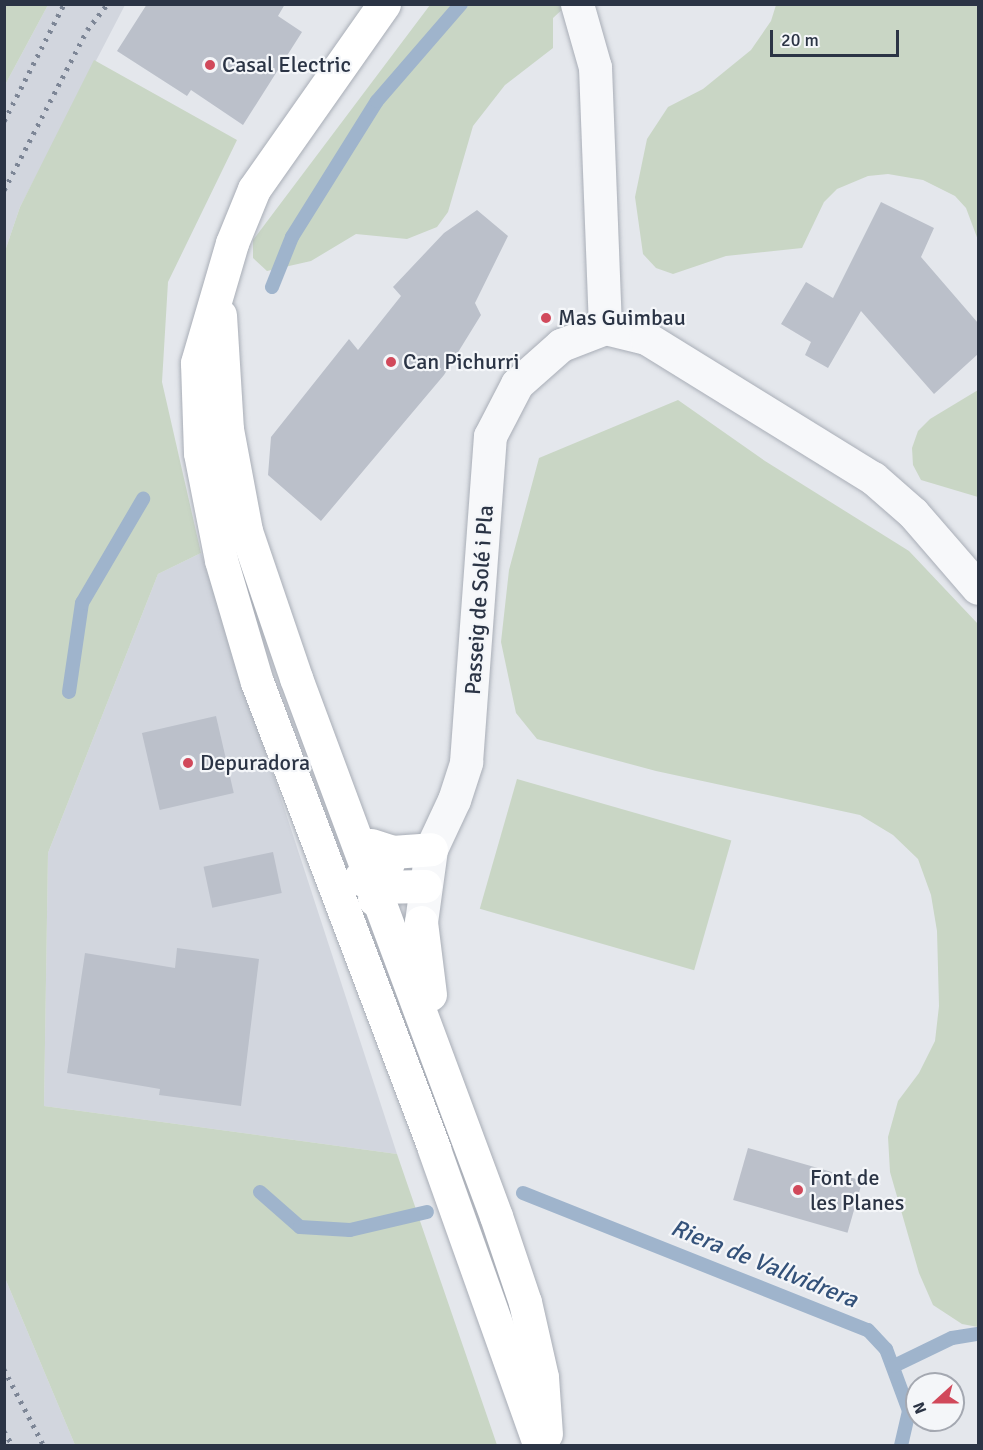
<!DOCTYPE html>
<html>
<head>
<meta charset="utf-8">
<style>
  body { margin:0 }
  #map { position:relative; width:983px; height:1450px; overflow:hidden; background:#e4e7ec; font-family:Signika,sans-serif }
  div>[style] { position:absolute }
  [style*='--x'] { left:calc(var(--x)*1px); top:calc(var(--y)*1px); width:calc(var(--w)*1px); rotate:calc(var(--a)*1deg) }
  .built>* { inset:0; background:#d2d6de }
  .green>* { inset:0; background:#c9d6c5; transform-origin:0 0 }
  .stream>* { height:14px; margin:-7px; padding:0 7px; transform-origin:7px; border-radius:7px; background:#9fb4cc }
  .building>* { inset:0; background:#bbc0ca; transform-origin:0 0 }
  .roads { filter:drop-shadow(0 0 2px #a9aeb7) drop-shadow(0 0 2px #a9aeb7) }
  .pedestrian>* { height:33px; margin:-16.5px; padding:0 16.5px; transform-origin:16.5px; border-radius:16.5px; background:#f7f8fa }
  .minor>* { height:33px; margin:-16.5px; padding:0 16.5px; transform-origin:16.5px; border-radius:16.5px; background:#f7f8fa }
  .secondary>* { height:33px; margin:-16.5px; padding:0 16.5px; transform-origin:16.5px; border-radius:16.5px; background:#fff }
  .rail>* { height:4.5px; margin-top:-2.25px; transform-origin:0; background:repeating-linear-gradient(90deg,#7d8696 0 3px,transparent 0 9px) }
  .dots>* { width:16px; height:16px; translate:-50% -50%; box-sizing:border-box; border:3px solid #f4f6f9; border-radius:50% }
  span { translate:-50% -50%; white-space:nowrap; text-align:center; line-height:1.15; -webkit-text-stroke:4.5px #f4f6f9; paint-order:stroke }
  .poi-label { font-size:22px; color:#2b3445 }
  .left { translate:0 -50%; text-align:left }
  .street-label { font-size:22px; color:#2b3445 }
  .water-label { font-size:24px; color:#34527a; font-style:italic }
  .frame { position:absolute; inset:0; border:6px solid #2b3445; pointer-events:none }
  .north { position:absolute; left:905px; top:1372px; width:60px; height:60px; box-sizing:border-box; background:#f4f6f9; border:2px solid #a4a8b1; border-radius:50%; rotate:249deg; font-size:16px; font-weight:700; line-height:24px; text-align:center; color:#2b3445 }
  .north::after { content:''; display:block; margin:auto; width:21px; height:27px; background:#d1495b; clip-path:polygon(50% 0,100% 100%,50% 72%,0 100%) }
  .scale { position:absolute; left:770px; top:30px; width:129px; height:27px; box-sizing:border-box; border:3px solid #2b3445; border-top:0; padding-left:8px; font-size:18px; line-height:21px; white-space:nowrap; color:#2b3445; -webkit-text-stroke:4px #f4f6f9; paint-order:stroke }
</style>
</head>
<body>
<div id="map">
  <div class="built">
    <i style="clip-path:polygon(48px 5px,125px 5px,20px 207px,5px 251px,5px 85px)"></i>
    <i style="clip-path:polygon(201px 553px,397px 1154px,44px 1106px,48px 853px,158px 574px)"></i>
    <i style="clip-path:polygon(5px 1278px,75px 1445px,5px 1445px)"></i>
  </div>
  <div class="green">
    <i style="clip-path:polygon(5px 4px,48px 5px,5px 85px,4px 5px)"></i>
    <i style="clip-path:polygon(430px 5px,567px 5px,553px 18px,553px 48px,505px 85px,473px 126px,448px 212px,437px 227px,407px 239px,356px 234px,311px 261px,267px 271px,253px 258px,253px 240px)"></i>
    <i style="clip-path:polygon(776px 5px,978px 5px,978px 240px,966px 208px,955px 196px,923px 180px,888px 174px,868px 176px,837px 189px,824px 202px,802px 248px,726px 256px,673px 274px,656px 268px,643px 254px,635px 197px,647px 139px,668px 107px,703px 89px,751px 50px,771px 21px)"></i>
    <i style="clip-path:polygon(94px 60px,237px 140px,168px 282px,162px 382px,201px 553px,158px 574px,48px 853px,44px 1106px,397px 1154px,497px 1445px,75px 1445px,5px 1278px,5px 251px,20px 207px)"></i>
    <i style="clip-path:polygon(978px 390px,978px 497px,921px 480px,913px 465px,912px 448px,918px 431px,930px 419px)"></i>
    <i style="clip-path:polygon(678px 400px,765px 461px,909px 551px,978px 624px,978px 1327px,962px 1324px,933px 1305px,919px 1273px,890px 1172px,888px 1137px,898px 1101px,919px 1073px,935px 1041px,939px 1006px,937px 931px,931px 895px,918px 859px,893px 835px,860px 815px,656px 771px,537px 739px,516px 713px,501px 642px,509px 570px,539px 458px)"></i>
    <i style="left:517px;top:779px;width:223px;height:135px;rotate:16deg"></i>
  </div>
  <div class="stream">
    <i style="--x:272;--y:287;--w:54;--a:-68.2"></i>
    <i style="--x:292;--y:237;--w:160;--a:-58"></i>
    <i style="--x:377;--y:101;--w:128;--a:-49.1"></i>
    <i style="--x:69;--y:692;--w:90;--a:-81.7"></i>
    <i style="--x:82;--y:603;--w:121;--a:-59.6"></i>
    <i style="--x:260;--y:1192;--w:53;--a:41.2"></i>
    <i style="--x:300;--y:1227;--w:50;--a:3.4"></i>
    <i style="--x:350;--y:1230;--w:79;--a:-13.2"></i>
    <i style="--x:523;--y:1193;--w:371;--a:21.7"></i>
    <i style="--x:868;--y:1330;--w:26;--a:47"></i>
    <i style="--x:886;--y:1349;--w:66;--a:69.6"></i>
    <i style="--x:909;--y:1411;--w:36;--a:103"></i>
    <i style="--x:894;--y:1366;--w:64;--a:-25.8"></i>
    <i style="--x:952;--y:1338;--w:26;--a:-9"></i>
  </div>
  <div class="building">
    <i style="clip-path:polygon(147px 4px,285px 4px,278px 16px,302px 32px,243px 125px,191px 90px,187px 96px,117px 51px)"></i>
    <i style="clip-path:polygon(881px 202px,934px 228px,921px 257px,978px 323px,978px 354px,934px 394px,861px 311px,828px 368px,805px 355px,811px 342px,781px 324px,806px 282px,833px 298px)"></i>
    <i style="clip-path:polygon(477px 210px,508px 236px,475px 303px,481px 315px,444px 375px,321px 521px,268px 475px,271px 437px,349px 339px,358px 350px,401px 296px,393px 287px,444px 233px)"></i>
    <i style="left:216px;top:716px;width:79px;height:76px;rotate:77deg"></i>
    <i style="left:273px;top:852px;width:42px;height:71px;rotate:78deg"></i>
    <i style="clip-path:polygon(177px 948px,259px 959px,241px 1106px,159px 1095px,160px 1089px,67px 1073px,85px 953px,175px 968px)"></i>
    <i style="left:748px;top:1148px;width:119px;height:54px;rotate:16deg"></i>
  </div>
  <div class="roads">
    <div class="pedestrian">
      <i style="--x:577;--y:4;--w:66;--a:74.1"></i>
      <i style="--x:595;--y:67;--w:261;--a:87.8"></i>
    </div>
    <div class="minor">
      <i style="--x:421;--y:922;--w:74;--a:-82.2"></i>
      <i style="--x:431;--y:849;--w:54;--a:-64.9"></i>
      <i style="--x:454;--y:800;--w:40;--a:-72"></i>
      <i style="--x:466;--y:762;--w:327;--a:-85.8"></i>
      <i style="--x:490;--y:436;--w:59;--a:-62.6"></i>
      <i style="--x:517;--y:384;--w:59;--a:-41.6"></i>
      <i style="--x:561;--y:345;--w:47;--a:-21.1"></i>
      <i style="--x:605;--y:328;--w:42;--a:13.7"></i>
      <i style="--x:646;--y:338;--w:267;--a:31.7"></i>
      <i style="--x:873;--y:478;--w:53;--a:41.2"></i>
      <i style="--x:913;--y:513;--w:99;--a:49.1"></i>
    </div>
    <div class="secondary">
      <i style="--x:384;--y:4;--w:226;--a:125.1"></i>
      <i style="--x:254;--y:189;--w:58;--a:112.2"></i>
      <i style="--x:232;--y:243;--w:125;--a:106.3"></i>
      <i style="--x:197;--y:363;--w:90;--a:88.1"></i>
      <i style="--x:200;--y:453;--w:109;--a:78.9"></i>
      <i style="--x:221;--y:560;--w:127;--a:73.6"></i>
      <i style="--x:257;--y:682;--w:499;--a:69.2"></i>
      <i style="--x:434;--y:1149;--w:315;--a:70.4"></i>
      <i style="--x:220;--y:315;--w:114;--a:86.5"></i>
      <i style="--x:227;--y:429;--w:104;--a:79.4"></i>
      <i style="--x:246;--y:531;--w:155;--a:71.2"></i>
      <i style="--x:296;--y:678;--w:574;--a:69.61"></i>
      <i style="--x:496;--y:1216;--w:91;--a:71.4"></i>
      <i style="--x:525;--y:1302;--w:77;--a:77.2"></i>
      <i style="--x:542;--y:1377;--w:57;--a:86"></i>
      <i style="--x:371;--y:845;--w:22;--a:18"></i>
      <i style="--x:392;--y:852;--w:39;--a:-4"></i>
      <i style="--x:360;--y:878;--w:18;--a:29"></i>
      <i style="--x:376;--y:887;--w:49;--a:-1.2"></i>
      <i style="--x:374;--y:899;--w:50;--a:-69"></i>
      <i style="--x:421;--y:922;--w:73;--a:82.9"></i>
    </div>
  </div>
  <div class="rail">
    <i style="--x:4;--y:121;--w:131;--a:-62.9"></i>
    <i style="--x:4;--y:190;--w:180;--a:-62.6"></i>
    <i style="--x:87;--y:30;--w:33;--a:-52"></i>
    <i style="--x:4;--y:1369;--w:87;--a:62.5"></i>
    <i style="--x:4;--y:1431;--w:17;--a:59"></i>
  </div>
  <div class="dots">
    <i style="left:210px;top:65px;background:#d1495b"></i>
    <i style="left:546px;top:318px;background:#d1495b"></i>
    <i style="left:391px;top:362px;background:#d1495b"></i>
    <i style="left:188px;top:763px;background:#d1495b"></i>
    <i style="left:798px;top:1190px;background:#d1495b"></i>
  </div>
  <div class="poi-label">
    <span class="left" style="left:222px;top:65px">Casal Electric</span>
    <span class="left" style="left:558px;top:318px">Mas Guimbau</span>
    <span class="left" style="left:403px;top:362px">Can Pichurri</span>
    <span class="left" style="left:200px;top:763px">Depuradora</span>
    <span class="left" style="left:810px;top:1190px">Font de<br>les Planes</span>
  </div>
  <div class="street-label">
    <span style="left:479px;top:600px;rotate:-86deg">Passeig de Solé i Pla</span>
  </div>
  <div class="water-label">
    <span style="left:764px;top:1264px;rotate:22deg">Riera de Vallvidrera</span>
  </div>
  <div class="frame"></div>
  <div class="north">N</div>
  <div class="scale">20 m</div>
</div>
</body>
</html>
